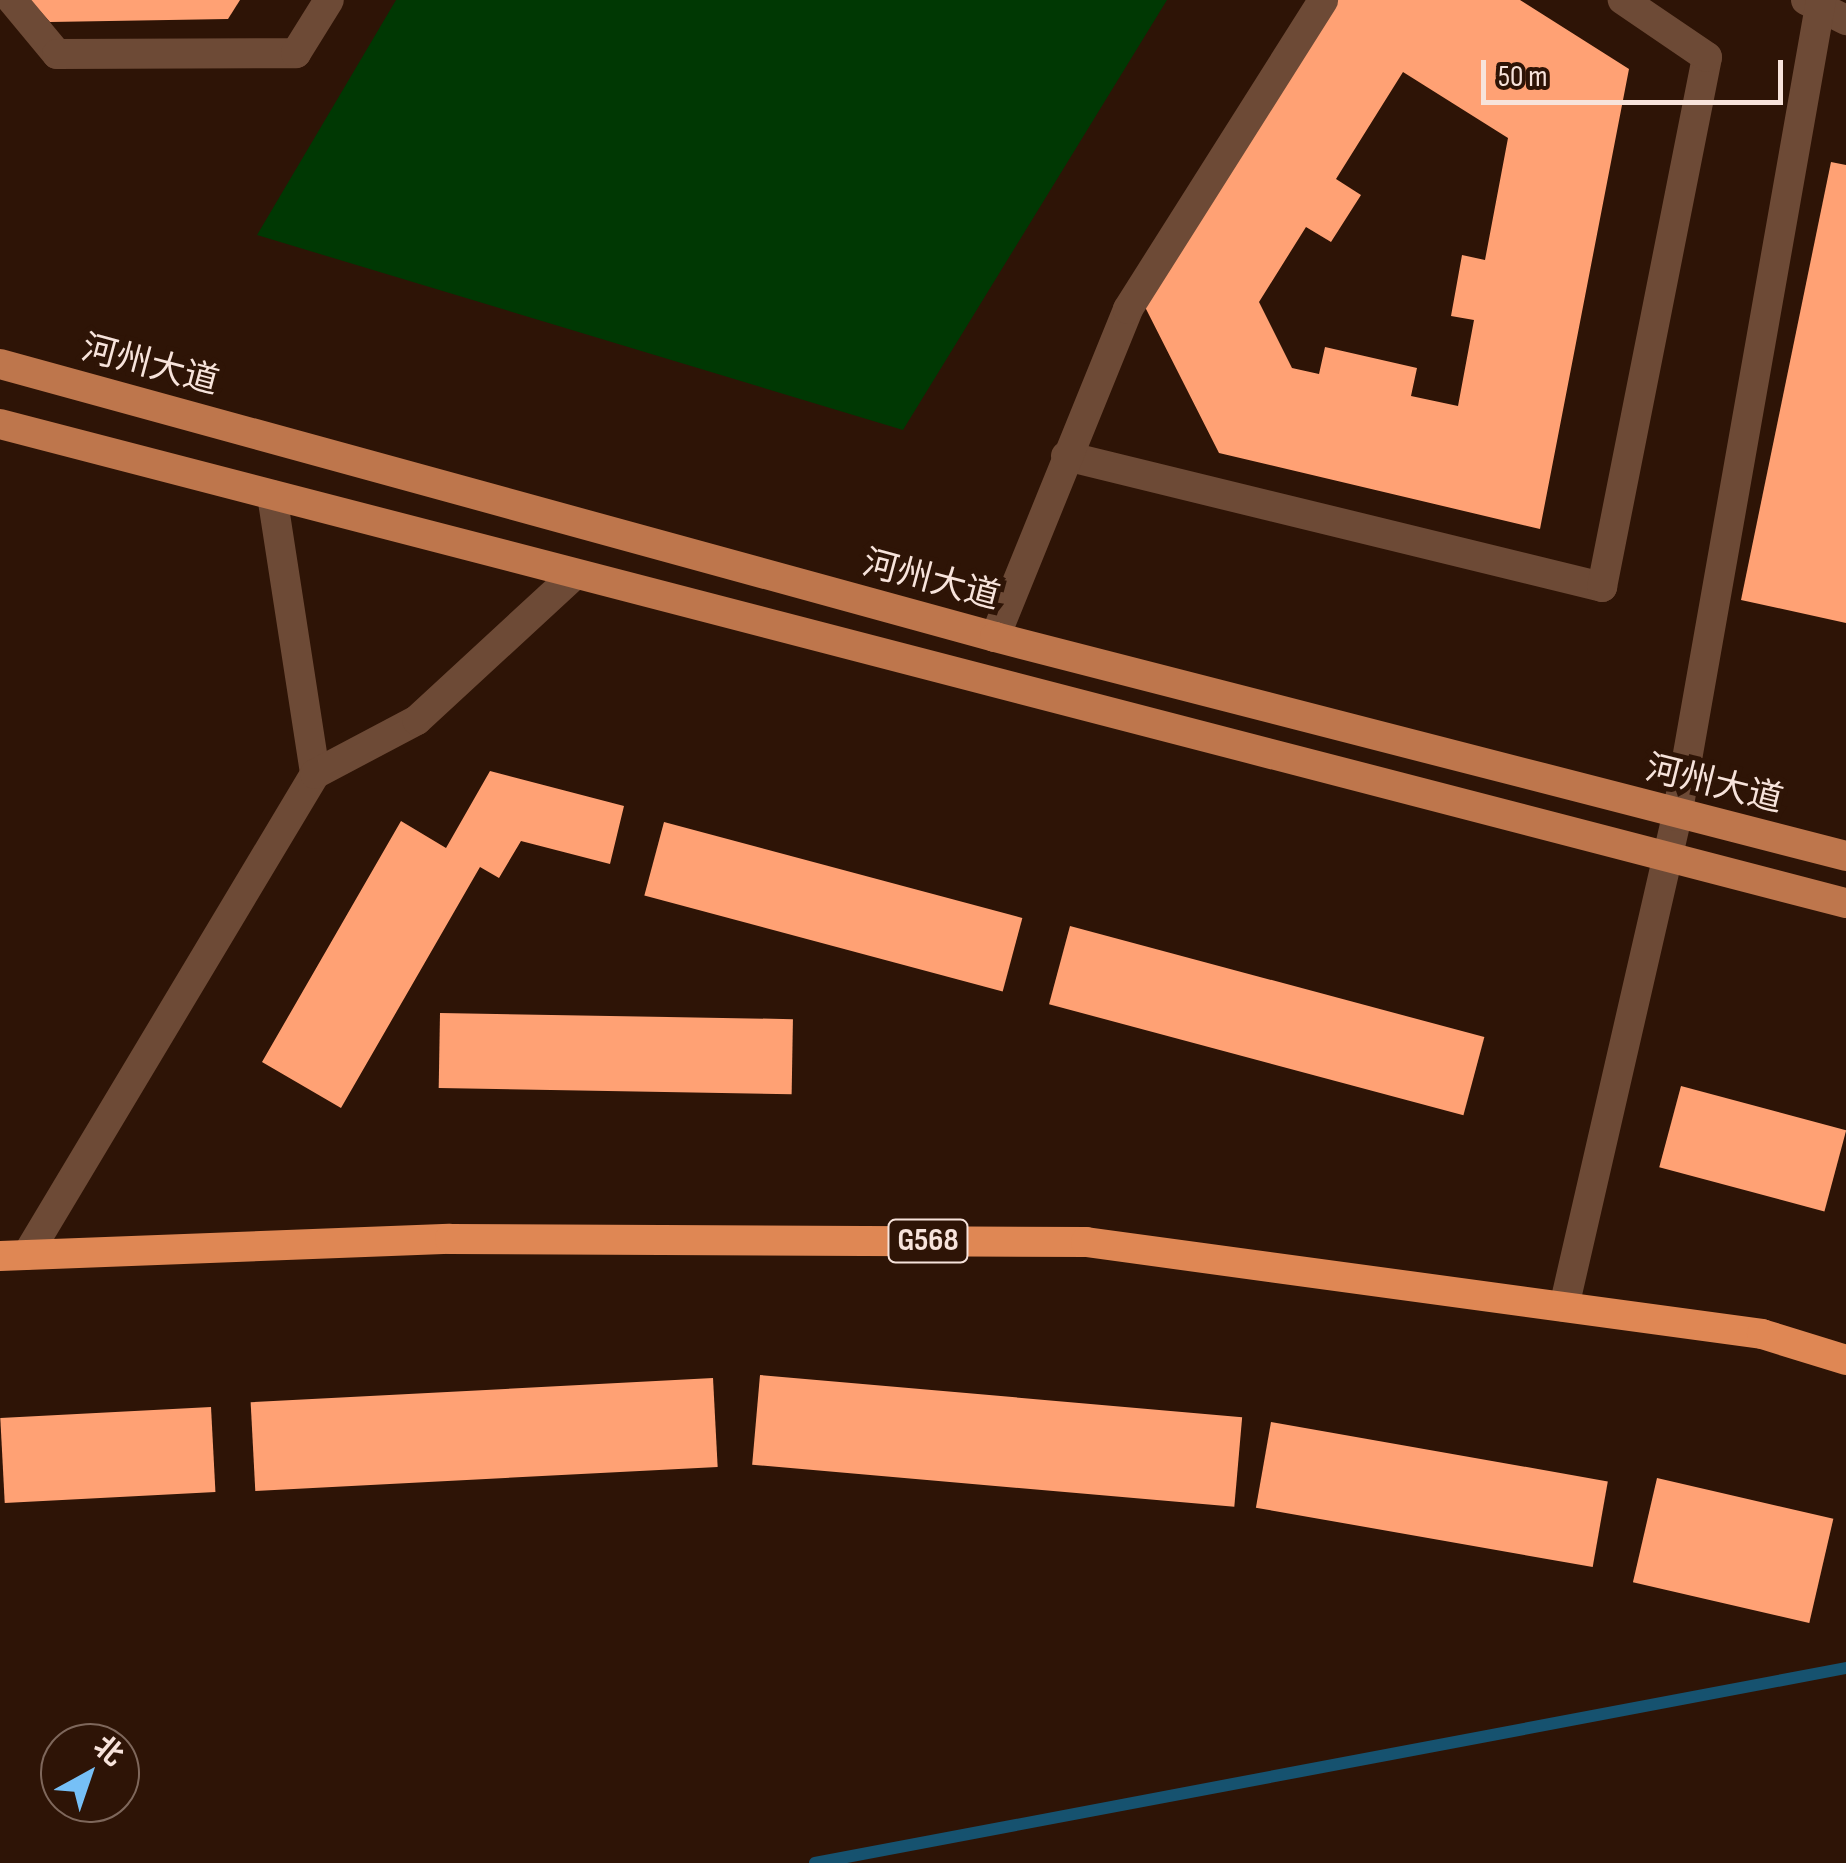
<!DOCTYPE html>
<html>
<head>
<meta charset="utf-8">
<style>
  body { margin:0 }
  #map { position:relative; width:1846px; height:1863px; overflow:hidden; background:#2e1406; font-family:"Sofia Sans Condensed","Noto Sans SC",sans-serif }
  div>[style] { position:absolute }
  [style*='--x'] { left:calc(var(--x)*1px); top:calc(var(--y)*1px); width:calc(var(--w)*1px); rotate:calc(var(--a)*1deg) }
  .green>* { inset:0; background:#003803 }
  .stream>* { height:12px; margin:-6px; padding:0 6px; transform-origin:6px; border-radius:6px; background:#16526f }
  .building>* { inset:0; background:#ffa174; transform-origin:0 0 }
  .minor>* { height:30px; margin:-15px; padding:0 15px; transform-origin:15px; border-radius:15px; background:#6d4a36 }
  .major>* { height:30px; margin:-15px; padding:0 15px; transform-origin:15px; border-radius:15px; background:#be764c }
  .highway>* { height:30px; margin:-15px; padding:0 15px; transform-origin:15px; border-radius:15px; background:#df8754 }
  span { translate:-50% -50%; white-space:nowrap; text-align:center; line-height:1.15; -webkit-text-stroke:10px #2e1406; paint-order:stroke }
  .shield-label span { padding:2px 8px; background:#2e1406; border:2px solid; border-radius:8px; -webkit-text-stroke-width:0 }
  .shield-label { font-size:32px; color:#f7e3db; font-weight:700 }
  .street-label { font-size:35px; color:#f7e3db }
  .north { position:absolute; left:40px; top:1723px; width:100px; height:100px; box-sizing:border-box; background:#2e1406; border:2px solid #7e675b; border-radius:50%; rotate:40deg; font-size:28px; font-weight:700; line-height:40px; text-align:center; color:#f7e3db }
  .north::after { content:''; display:block; margin:auto; width:35px; height:45px; background:#76c0f7; clip-path:polygon(50% 0,100% 100%,50% 72%,0 100%) }
  .scale { position:absolute; left:1481px; top:60px; width:302px; height:45px; box-sizing:border-box; border:5px solid #f7e3db; border-top:0; padding-left:12px; font-size:30px; line-height:35px; white-space:nowrap; color:#f7e3db; -webkit-text-stroke:8px #2e1406; paint-order:stroke }
</style>
</head>
<body>
<div id="map">
  <div class="green">
    <i style="clip-path:polygon(396px 0,1167px 0,903px 430px,257px 235px)"></i>
  </div>
  <div class="stream">
    <i style="--x:815;--y:1863;--w:1049;--a:-10.71"></i>
  </div>
  <div class="building">
    <i style="clip-path:polygon(30px 0,240px 0,228px 19px,50px 22px)"></i>
    <i style="clip-path:polygon(evenodd,1334px 0,1520px 0,1629px 69px,1540px 529px,1219px 453px,1144px 305px,1334px 0,1403px 72px,1508px 138px,1485px 260px,1462px 255px,1451px 316px,1474px 320px,1458px 406px,1411px 396px,1417px 368px,1325px 347px,1319px 374px,1292px 368px,1259px 302px,1306px 227px,1331px 242px,1361px 195px,1336px 179px,1403px 72px)"></i>
    <i style="clip-path:polygon(1831px 162px,1846px 165px,1846px 623px,1741px 600px)"></i>
    <i style="clip-path:polygon(490px 771px,624px 806px,610px 864px,521px 841px,499px 878px,480px 867px,341px 1108px,262px 1062px,401px 821px,446px 848px)"></i>
    <i style="left:664px;top:822px;width:371px;height:76px;rotate:15deg"></i>
    <i style="left:1070px;top:926px;width:429px;height:81px;rotate:15deg"></i>
    <i style="left:440px;top:1013px;width:353px;height:75px;rotate:1deg"></i>
    <i style="left:1681px;top:1086px;width:171px;height:84px;rotate:15deg"></i>
    <i style="left:760px;top:1375px;width:484px;height:90px;rotate:5deg"></i>
    <i style="left:713px;top:1378px;width:89px;height:463px;rotate:87deg"></i>
    <i style="left:211px;top:1407px;width:85px;height:211px;rotate:87deg"></i>
    <i style="left:1271px;top:1422px;width:342px;height:87px;rotate:10deg"></i>
    <i style="left:1657px;top:1478px;width:181px;height:107px;rotate:13deg"></i>
  </div>
  <div class="minor">
    <i style="--x:12;--y:0;--w:70;--a:50.2"></i>
    <i style="--x:57;--y:54;--w:239;--a:-0.2"></i>
    <i style="--x:296;--y:53;--w:62;--a:-58.1"></i>
    <i style="--x:1806;--y:0;--w:45;--a:26.6"></i>
    <i style="--x:1066;--y:456;--w:552;--a:13.73"></i>
    <i style="--x:1602;--y:587;--w:540;--a:-78.79"></i>
    <i style="--x:1707;--y:57;--w:102;--a:-145.8"></i>
    <i style="--x:272;--y:495;--w:282;--a:81.2"></i>
    <i style="--x:995;--y:637;--w:354;--a:-67.9"></i>
    <i style="--x:1128;--y:309;--w:365;--a:-57.7"></i>
    <i style="--x:27;--y:1255;--w:561;--a:-59.09"></i>
    <i style="--x:315;--y:774;--w:115;--a:-27.9"></i>
    <i style="--x:417;--y:720;--w:215;--a:-42.7"></i>
    <i style="--x:1564;--y:1307;--w:504;--a:-77.04"></i>
    <i style="--x:1677;--y:816;--w:829;--a:-79.99"></i>
  </div>
  <div class="major">
    <i style="--x:0;--y:364;--w:1032;--a:15.34"></i>
    <i style="--x:995;--y:637;--w:879;--a:14.43"></i>
    <i style="--x:0;--y:424;--w:1907;--a:14.55"></i>
  </div>
  <div class="highway">
    <i style="--x:0;--y:1256;--w:450;--a:-2.2"></i>
    <i style="--x:450;--y:1239;--w:636;--a:0.27"></i>
    <i style="--x:1086;--y:1242;--w:682;--a:7.75"></i>
    <i style="--x:1762;--y:1334;--w:88;--a:17.2"></i>
  </div>
  <div class="shield-label">
    <span style="left:928px;top:1241px">G568</span>
  </div>
  <div class="street-label">
    <span style="left:150px;top:366px;rotate:15deg">河州大道</span>
    <span style="left:931px;top:581px;rotate:15deg">河州大道</span>
    <span style="left:1714px;top:785px;rotate:14deg">河州大道</span>
  </div>
  <div class="north">北</div>
  <div class="scale">50 m</div>
</div>
</body>
</html>
